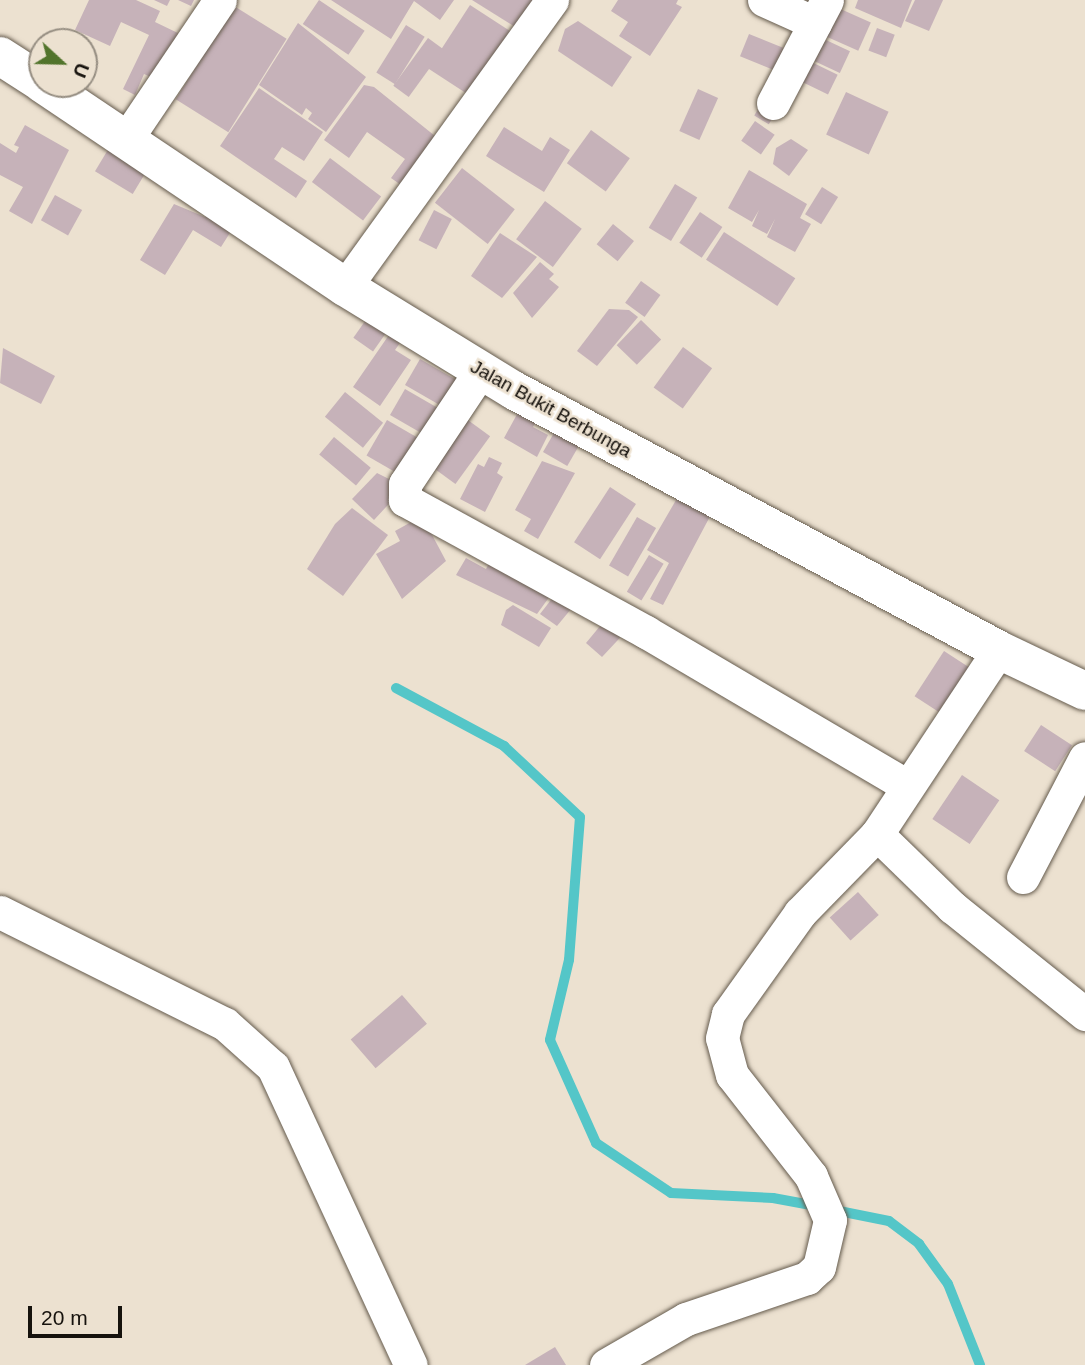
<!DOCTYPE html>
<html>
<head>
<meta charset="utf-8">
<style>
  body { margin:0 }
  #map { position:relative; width:1085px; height:1365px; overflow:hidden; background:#ece1d0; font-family:Arial,sans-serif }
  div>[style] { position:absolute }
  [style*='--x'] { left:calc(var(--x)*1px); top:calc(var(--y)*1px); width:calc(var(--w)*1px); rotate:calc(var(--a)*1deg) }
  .stream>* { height:10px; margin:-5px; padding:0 5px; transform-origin:5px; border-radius:5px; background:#54c6c8 }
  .building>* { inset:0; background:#c6b2b9; transform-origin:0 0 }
  .roads { filter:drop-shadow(0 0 2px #655b4d) drop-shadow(0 0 2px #655b4d) }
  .minor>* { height:33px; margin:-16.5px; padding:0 16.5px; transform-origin:16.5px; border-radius:16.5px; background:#fff }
  .major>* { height:38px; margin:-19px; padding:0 19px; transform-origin:19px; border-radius:19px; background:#fff }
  span { translate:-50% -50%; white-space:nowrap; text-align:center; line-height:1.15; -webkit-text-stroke:5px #ece1d0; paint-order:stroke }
  .street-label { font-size:19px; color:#16120d }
  .north { position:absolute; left:28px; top:28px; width:70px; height:70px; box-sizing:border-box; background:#ece1d0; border:2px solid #968e82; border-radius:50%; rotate:112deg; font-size:19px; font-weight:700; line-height:28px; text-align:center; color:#16120d }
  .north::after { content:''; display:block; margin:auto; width:24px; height:32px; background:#52742c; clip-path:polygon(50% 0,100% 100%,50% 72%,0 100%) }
  .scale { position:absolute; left:28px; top:1306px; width:94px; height:32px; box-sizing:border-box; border:4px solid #16120d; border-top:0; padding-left:9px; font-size:21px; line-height:24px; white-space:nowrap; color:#16120d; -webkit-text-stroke:5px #ece1d0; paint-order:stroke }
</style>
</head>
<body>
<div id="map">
  <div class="stream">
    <i style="--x:396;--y:688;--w:123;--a:28.2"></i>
    <i style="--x:504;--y:746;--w:104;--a:43.1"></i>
    <i style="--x:580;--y:817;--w:143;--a:94.4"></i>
    <i style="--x:569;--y:960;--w:82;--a:103.4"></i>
    <i style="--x:550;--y:1040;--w:113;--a:65.9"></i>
    <i style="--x:596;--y:1143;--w:90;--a:33.7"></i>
    <i style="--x:671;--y:1193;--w:102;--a:2.8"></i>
    <i style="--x:773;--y:1198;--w:44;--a:10.5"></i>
    <i style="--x:834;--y:1210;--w:56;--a:11.3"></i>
    <i style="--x:889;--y:1221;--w:38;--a:37"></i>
    <i style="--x:919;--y:1244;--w:49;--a:54.1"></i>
    <i style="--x:948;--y:1284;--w:87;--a:68.4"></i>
  </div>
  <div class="building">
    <i style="clip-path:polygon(89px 0,136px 0,160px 11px,155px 22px,182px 35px,160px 81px,144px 74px,135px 95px,123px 89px,149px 35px,121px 22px,110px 46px,75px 30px)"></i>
    <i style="clip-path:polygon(154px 0,170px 0,167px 6px)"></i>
    <i style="clip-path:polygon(178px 0,194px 0,191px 6px)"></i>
    <i style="left:319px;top:0;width:55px;height:29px;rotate:34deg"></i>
    <i style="clip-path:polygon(331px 0,454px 0,440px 20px,414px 1px,391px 39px)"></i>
    <i style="clip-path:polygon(472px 0,534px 0,517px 28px)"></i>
    <i style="clip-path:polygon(618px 0,678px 0,676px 4px,682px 7px,650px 56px,619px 36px,628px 22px,611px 11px)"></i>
    <i style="clip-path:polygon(858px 0,912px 0,901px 28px,855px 8px)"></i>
    <i style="clip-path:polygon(915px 0,943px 0,929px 31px,905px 21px)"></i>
    <i style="left:827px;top:3px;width:48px;height:31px;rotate:24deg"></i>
    <i style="left:470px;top:5px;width:48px;height:76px;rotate:33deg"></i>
    <i style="left:234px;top:6px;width:62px;height:110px;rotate:32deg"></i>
    <i style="clip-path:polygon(578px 21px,632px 57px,612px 87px,558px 51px,565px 29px)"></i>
    <i style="clip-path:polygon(298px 23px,366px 77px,326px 132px,308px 119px,312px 113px,306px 108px,302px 115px,259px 85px)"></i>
    <i style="left:406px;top:25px;width:22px;height:56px;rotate:32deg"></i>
    <i style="left:877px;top:28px;width:19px;height:24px;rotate:21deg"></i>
    <i style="left:811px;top:33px;width:43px;height:24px;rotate:25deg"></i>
    <i style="left:749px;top:34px;width:48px;height:24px;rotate:22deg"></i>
    <i style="left:428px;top:38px;width:19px;height:59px;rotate:36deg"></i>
    <i style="left:799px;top:56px;width:43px;height:22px;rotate:26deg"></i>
    <i style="clip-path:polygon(364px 85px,374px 87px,445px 144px,411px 192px,391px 178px,405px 159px,367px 132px,349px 158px,324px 140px)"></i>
    <i style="clip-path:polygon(259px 88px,323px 132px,304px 161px,282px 147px,274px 159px,307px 181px,296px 198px,220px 146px)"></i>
    <i style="left:698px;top:89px;width:22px;height:46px;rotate:24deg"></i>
    <i style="left:846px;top:92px;width:47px;height:47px;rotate:25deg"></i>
    <i style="left:763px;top:101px;width:17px;height:17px;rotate:31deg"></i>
    <i style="left:755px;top:121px;width:24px;height:24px;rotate:35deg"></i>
    <i style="clip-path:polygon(25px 125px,69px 150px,32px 224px,9px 211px,23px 187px,0 175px,0 143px,16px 153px,19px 147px,14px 145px)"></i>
    <i style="clip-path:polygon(504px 127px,542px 151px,550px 137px,570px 150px,544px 192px,486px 156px)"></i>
    <i style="left:591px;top:130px;width:48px;height:41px;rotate:36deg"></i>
    <i style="clip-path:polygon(791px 139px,808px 150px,789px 176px,773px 164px,776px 148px)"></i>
    <i style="left:112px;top:143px;width:44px;height:33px;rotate:31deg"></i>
    <i style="left:330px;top:158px;width:64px;height:30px;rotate:37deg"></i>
    <i style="left:462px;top:168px;width:67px;height:44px;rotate:38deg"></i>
    <i style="clip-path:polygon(749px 170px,807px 204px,800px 218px,811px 224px,795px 252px,767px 237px,775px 219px,767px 234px,752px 226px,759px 210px,752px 222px,728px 208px)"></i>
    <i style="left:675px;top:184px;width:26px;height:51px;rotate:31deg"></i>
    <i style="left:822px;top:187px;width:19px;height:32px;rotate:32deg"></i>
    <i style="left:55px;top:195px;width:31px;height:29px;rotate:29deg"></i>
    <i style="left:545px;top:201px;width:46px;height:48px;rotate:37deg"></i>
    <i style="clip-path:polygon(174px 204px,205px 217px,208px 212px,233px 228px,221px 247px,193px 230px,165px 275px,140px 260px)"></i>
    <i style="left:434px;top:210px;width:20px;height:34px;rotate:27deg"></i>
    <i style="left:700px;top:212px;width:27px;height:37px;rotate:34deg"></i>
    <i style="left:613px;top:224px;width:27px;height:26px;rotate:39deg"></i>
    <i style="left:724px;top:232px;width:85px;height:33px;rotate:33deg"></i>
    <i style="clip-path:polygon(500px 233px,537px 257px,502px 298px,471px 276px)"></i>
    <i style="clip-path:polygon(540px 262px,554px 274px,549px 279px,559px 287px,532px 318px,513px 293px)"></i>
    <i style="left:641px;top:281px;width:24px;height:27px;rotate:36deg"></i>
    <i style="clip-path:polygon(609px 309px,629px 310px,638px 317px,597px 366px,577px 351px)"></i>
    <i style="left:370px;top:314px;width:24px;height:29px;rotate:35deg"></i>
    <i style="left:641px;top:320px;width:28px;height:35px;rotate:44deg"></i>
    <i style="clip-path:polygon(391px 332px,402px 340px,395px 350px,411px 360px,380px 406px,353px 387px)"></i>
    <i style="left:683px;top:347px;width:36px;height:50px;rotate:36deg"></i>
    <i style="clip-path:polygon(3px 348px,55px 376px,41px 404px,0 383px)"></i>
    <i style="left:420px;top:359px;width:48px;height:30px;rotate:30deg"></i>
    <i style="left:405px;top:389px;width:46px;height:30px;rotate:30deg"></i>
    <i style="left:345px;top:392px;width:49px;height:32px;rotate:39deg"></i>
    <i style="clip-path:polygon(521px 407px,539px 416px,533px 427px,548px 435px,537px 457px,504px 438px)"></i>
    <i style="left:461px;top:415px;width:36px;height:59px;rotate:36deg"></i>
    <i style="left:387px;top:420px;width:46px;height:41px;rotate:30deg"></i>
    <i style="left:558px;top:426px;width:28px;height:30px;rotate:30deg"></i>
    <i style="left:334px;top:437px;width:48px;height:23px;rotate:40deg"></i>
    <i style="clip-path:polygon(489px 457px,502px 463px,497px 473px,503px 477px,485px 512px,460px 499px,478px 464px,484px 467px)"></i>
    <i style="clip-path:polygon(542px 461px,575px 473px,538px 539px,524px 531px,531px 519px,515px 510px)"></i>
    <i style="clip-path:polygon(377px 473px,389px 479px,399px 493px,374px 520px,352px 499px)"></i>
    <i style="left:610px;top:487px;width:31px;height:66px;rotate:33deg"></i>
    <i style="clip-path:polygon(683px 488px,715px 507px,663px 605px,650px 599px,669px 563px,647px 550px)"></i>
    <i style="clip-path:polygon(352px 508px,388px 535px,343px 596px,307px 569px,335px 524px)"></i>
    <i style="clip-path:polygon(422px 516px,446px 561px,402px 599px,376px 554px,400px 541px,395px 531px)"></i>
    <i style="left:637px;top:517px;width:22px;height:56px;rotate:30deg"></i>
    <i style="clip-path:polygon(496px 550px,558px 585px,537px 614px,456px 575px,466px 558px,486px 569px)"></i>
    <i style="left:649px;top:555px;width:17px;height:43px;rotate:31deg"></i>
    <i style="clip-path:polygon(561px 587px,581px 597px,557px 626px,540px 614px)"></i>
    <i style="clip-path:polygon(513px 605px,551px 628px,539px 647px,501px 625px,506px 610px)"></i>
    <i style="clip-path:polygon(610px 614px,631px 626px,602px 657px,586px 643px)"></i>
    <i style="left:944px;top:651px;width:33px;height:54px;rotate:33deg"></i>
    <i style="left:1041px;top:725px;width:37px;height:31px;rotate:33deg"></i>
    <i style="left:962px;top:775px;width:45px;height:53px;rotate:34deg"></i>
    <i style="left:858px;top:892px;width:31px;height:38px;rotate:48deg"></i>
    <i style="left:402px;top:995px;width:38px;height:68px;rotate:49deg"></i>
    <i style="clip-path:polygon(555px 1347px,566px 1365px,525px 1365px)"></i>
  </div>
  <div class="roads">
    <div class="minor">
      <i style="--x:764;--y:0;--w:56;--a:24.3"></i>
      <i style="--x:773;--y:103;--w:116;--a:-62.3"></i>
      <i style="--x:127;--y:138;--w:166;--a:-56"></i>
      <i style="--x:345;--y:287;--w:354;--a:-54.2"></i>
      <i style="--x:481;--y:370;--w:137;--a:123.7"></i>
      <i style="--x:405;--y:484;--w:16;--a:90"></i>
      <i style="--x:405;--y:500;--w:275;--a:28.7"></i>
      <i style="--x:646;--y:632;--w:302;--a:30.5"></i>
      <i style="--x:877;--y:834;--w:105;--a:44.2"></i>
      <i style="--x:952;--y:907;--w:171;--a:38.8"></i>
      <i style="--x:1023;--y:877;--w:134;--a:-62.5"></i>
      <i style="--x:0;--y:912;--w:251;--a:26.5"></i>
      <i style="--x:225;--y:1024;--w:64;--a:41.9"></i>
      <i style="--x:273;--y:1067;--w:328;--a:65.2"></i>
      <i style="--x:606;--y:1365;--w:92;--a:-29.9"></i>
      <i style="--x:686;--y:1319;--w:128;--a:-18.7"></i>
      <i style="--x:807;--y:1278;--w:16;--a:-43"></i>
      <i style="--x:819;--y:1267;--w:48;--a:-76.8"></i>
      <i style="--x:830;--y:1220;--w:48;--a:-113.4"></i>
      <i style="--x:811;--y:1176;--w:128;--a:-128"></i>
      <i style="--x:732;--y:1075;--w:38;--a:-105"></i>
      <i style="--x:722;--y:1038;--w:25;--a:-76"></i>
      <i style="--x:728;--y:1014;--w:124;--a:-54.5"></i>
      <i style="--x:800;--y:913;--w:110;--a:-45.7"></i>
      <i style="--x:877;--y:834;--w:221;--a:-56.5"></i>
    </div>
    <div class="major">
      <i style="--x:0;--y:56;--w:50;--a:32.7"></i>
      <i style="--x:43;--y:84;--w:364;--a:33.9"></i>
      <i style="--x:345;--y:287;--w:199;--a:31.5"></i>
      <i style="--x:515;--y:391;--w:549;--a:28.15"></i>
      <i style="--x:999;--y:650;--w:95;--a:25.5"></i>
    </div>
  </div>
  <div class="street-label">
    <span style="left:551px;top:409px;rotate:29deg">Jalan Bukit Berbunga</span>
  </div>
  <div class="north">U</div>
  <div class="scale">20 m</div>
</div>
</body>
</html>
